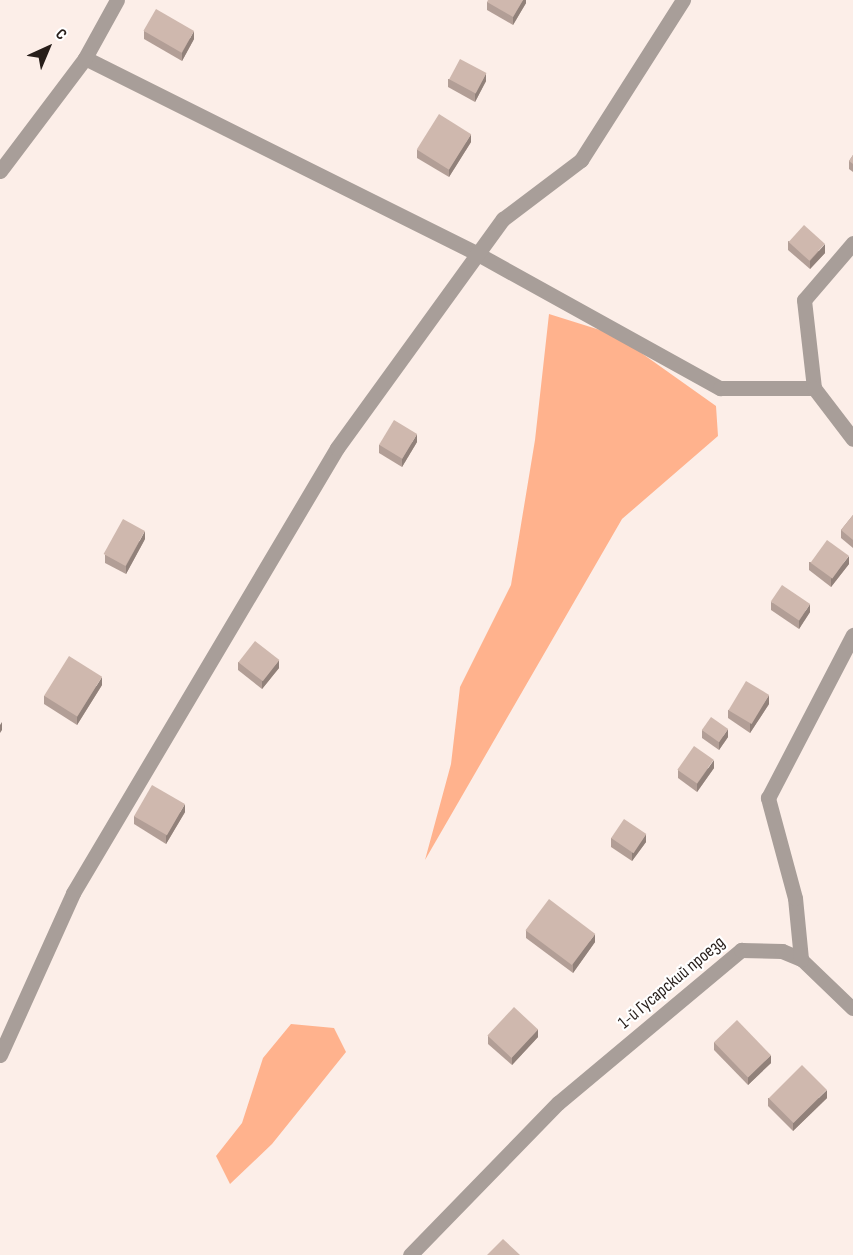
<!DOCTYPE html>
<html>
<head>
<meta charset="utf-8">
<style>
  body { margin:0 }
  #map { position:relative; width:853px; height:1255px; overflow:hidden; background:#fceee8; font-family:"Sofia Sans Condensed",sans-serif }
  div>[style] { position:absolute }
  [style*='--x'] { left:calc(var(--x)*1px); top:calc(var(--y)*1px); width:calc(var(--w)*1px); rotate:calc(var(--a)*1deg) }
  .water>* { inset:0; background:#ffb28d }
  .service>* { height:14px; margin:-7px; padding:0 7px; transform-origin:7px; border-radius:7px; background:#a89e99 }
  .minor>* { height:15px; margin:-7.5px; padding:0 7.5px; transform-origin:7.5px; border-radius:7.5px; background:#a89e99 }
  .wall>* { inset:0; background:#b29e96 }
  .shaded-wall>* { inset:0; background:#91817a }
  .building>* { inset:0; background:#cfb8ae; transform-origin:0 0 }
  span { translate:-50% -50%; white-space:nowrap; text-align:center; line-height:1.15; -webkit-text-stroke:4.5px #fff; paint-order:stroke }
  .street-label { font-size:18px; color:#271e1a }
  .north { position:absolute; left:18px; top:18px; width:60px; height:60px; -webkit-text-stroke:4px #fff; paint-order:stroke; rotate:44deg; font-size:16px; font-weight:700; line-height:24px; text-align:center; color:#271e1a }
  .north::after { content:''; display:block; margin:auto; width:21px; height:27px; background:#271e1a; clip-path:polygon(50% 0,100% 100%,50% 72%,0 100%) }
</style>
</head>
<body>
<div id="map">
  <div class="water">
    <i style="clip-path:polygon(549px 314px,616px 335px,716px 406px,718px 436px,622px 519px,425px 860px,451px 764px,460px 687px,511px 585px,535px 440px)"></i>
    <i style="clip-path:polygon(291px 1024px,334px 1028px,346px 1052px,272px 1144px,230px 1184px,216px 1156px,242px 1123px,263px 1058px)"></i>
  </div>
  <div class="service">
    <i style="--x:801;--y:959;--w:72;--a:43.9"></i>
  </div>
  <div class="minor">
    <i style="--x:85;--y:58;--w:437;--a:26.5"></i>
    <i style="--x:476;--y:253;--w:279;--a:29"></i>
    <i style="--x:720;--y:388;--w:94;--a:0"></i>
    <i style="--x:0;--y:171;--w:141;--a:-53"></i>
    <i style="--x:85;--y:58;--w:66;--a:-61.1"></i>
    <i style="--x:853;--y:243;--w:75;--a:130.7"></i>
    <i style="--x:804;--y:300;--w:89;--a:83.5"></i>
    <i style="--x:814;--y:388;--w:64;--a:52.6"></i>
    <i style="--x:0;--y:1055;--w:178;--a:-65.7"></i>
    <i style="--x:73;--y:893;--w:517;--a:-59.32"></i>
    <i style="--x:337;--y:448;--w:283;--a:-54.1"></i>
    <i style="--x:503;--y:219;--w:98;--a:-37.1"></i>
    <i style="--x:581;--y:160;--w:190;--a:-57.5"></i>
    <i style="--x:410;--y:1255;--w:212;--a:-45.8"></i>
    <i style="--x:558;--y:1103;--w:239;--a:-39.9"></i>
    <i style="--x:741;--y:950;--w:41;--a:1.4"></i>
    <i style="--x:782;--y:951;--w:21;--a:23"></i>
    <i style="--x:801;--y:959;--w:61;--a:-95.6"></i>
    <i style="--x:795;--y:898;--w:104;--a:-105.1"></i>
    <i style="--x:768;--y:798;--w:184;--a:-62.5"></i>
  </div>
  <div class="wall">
    <i style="clip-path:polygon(526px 0,526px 3px,513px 25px,487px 10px,487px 2px)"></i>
    <i style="clip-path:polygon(144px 31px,194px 39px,182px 61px,144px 39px)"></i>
    <i style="clip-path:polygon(448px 79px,486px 81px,475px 102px,448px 87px)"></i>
    <i style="clip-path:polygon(471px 142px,449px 177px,417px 158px,417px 150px)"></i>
    <i style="clip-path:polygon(853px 155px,853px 172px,849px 169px,849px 161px)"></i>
    <i style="clip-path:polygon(788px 241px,825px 253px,810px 269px,788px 250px)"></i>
    <i style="clip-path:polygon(417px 442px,402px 467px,379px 453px,379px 445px)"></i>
    <i style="clip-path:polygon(853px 515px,853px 548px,841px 538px,841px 530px)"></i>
    <i style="clip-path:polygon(145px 539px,126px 574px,105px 563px,105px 555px)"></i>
    <i style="clip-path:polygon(809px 562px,849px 564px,831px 587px,809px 570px)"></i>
    <i style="clip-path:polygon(771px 602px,810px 612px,799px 629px,771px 610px)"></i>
    <i style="clip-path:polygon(238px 662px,279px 668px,262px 689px,238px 670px)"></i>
    <i style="clip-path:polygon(102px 685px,77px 725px,44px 704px,44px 696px)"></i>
    <i style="clip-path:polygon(769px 704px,750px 733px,728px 718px,728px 710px)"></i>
    <i style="clip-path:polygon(702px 730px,728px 737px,719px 750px,702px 738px)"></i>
    <i style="clip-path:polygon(714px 768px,697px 792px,678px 778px,678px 770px)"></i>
    <i style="clip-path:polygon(185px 812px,166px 844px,134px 824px,134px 816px)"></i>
    <i style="clip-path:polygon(611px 838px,646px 842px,632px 861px,611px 847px)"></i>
    <i style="clip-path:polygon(526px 930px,595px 942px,573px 973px,526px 938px)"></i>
    <i style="clip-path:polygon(488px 1036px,538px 1037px,512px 1065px,488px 1044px)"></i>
    <i style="clip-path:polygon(714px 1042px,771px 1063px,748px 1085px,714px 1050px)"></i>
    <i style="clip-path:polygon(768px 1098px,827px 1098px,793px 1131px,768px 1106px)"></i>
  </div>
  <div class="shaded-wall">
    <i style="clip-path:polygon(523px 0,526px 0,526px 3px,513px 25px,513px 17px)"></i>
    <i style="clip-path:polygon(194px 31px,194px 39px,182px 61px,182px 53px)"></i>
    <i style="clip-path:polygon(486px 73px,486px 81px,475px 102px,475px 94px)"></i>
    <i style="clip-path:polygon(471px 134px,471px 142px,449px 177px,449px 169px)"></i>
    <i style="clip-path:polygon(825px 244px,825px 253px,810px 269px,810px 261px)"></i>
    <i style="clip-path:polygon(417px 434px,417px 442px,402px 467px,402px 459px)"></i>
    <i style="clip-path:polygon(145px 531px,145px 539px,126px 574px,126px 566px)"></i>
    <i style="clip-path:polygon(849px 556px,849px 564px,831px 587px,831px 579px)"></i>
    <i style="clip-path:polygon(810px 604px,810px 612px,799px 629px,799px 621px)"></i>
    <i style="clip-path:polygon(279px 660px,279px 668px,262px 689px,262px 681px)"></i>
    <i style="clip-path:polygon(102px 677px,102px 685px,77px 725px,77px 717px)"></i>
    <i style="clip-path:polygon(769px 695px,769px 704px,750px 733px,750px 724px)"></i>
    <i style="clip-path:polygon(2px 722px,2px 730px,0 733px,0 725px)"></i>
    <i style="clip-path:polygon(728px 729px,728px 737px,719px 750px,719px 742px)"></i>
    <i style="clip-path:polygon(714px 760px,714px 768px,697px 792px,697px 784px)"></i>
    <i style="clip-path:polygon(185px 804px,185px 812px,166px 844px,166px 836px)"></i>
    <i style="clip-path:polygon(646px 834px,646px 842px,632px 861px,632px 853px)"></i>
    <i style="clip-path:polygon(595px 934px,595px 942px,573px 973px,573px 964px)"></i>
    <i style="clip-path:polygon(538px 1029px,538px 1037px,512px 1065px,512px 1057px)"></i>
    <i style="clip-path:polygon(771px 1055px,771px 1063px,748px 1085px,748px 1077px)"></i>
    <i style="clip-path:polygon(827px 1090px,827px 1098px,793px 1131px,793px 1123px)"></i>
  </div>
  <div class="building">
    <i style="clip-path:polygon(488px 0,523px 0,513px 17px,487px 2px)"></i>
    <i style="left:156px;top:9px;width:44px;height:25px;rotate:30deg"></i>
    <i style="left:460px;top:59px;width:30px;height:23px;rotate:28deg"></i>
    <i style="left:439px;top:114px;width:38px;height:42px;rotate:32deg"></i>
    <i style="clip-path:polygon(853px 155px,853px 164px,849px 161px)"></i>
    <i style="left:804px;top:225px;width:28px;height:23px;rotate:42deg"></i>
    <i style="left:394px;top:420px;width:27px;height:29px;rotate:31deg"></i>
    <i style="clip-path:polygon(853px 515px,853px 540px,841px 530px)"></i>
    <i style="left:123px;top:519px;width:25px;height:40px;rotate:29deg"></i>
    <i style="left:827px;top:540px;width:27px;height:28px;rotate:36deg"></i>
    <i style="left:782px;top:585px;width:34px;height:20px;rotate:34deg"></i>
    <i style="left:255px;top:641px;width:31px;height:27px;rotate:38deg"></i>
    <i style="left:69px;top:656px;width:39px;height:47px;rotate:32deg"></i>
    <i style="left:746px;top:681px;width:27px;height:34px;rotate:31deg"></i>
    <i style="left:711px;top:717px;width:21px;height:16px;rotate:35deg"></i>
    <i style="left:694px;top:746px;width:24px;height:29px;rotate:35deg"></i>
    <i style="left:152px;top:785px;width:38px;height:36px;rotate:30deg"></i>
    <i style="left:624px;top:819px;width:27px;height:23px;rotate:34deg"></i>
    <i style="left:549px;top:899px;width:58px;height:39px;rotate:37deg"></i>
    <i style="left:514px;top:1007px;width:33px;height:39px;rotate:43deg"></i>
    <i style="left:737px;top:1020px;width:49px;height:32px;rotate:46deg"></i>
    <i style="left:802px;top:1065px;width:35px;height:47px;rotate:45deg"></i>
    <i style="clip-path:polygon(503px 1239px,520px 1255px,487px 1255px)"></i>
  </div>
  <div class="street-label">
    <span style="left:672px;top:983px;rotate:-40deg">1-й Гусарский проезд</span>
  </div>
  <div class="north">С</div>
</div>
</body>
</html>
